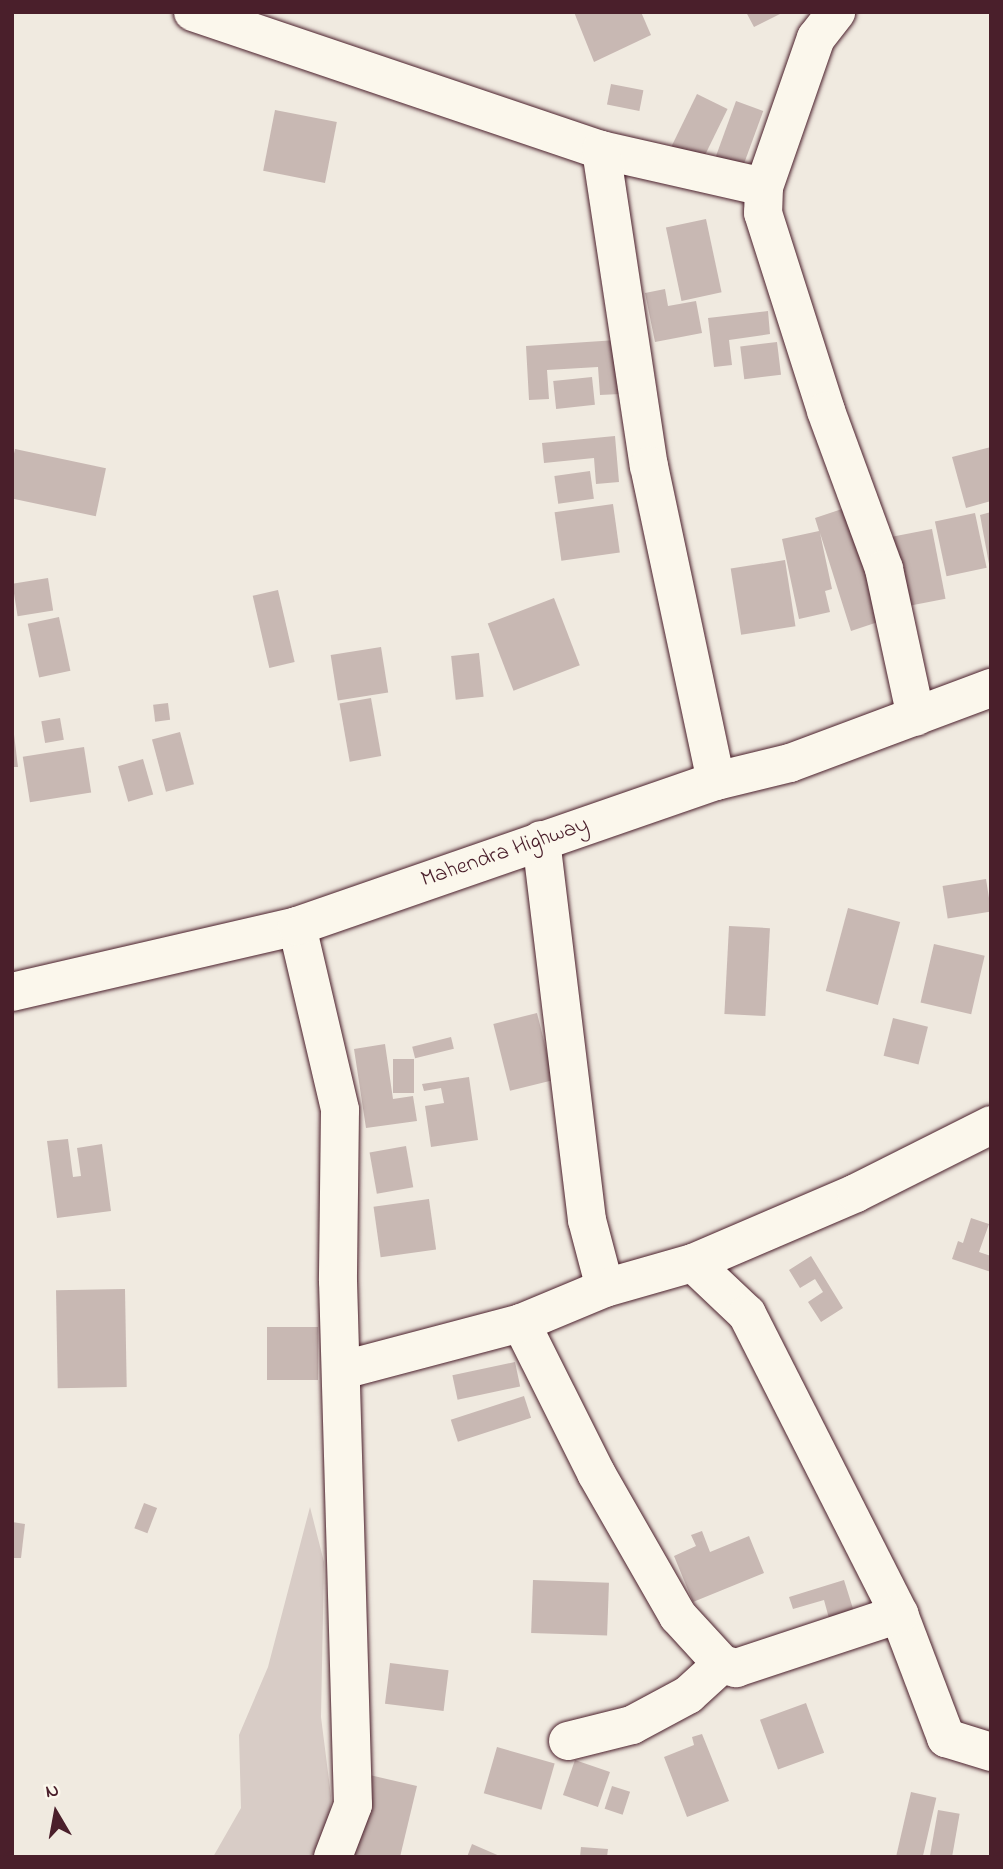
<!DOCTYPE html>
<html>
<head>
<meta charset="utf-8">
<style>
  body { margin:0 }
  #map { position:relative; width:1003px; height:1869px; overflow:hidden; background:#f0eae0; font-family:"Indie Flower",sans-serif }
  div>[style] { position:absolute }
  [style*='--x'] { left:calc(var(--x)*1px); top:calc(var(--y)*1px); width:calc(var(--w)*1px); rotate:calc(var(--a)*1deg) }
  .green>* { inset:0; background:#d8ccc6 }
  .building>* { inset:0; background:#c8b8b3; transform-origin:0 0 }
  .roads { filter:drop-shadow(0 0 2px #4a1f2b) drop-shadow(0 0 2px #4a1f2b) }
  .street>* { height:38px; margin:-19px; padding:0 19px; transform-origin:19px; border-radius:19px; background:#fbf7ec }
  .highway>* { height:38px; margin:-19px; padding:0 19px; transform-origin:19px; border-radius:19px; background:#fbf7ec }
  span { translate:-50% -50%; white-space:nowrap; text-align:center; line-height:1.15; -webkit-text-stroke:5px #fbf7ec; paint-order:stroke }
  .street-label { font-size:23px; color:#4a1f2b }
  .frame { position:absolute; inset:0; border:14px solid #4a1f2b; pointer-events:none }
  .north { position:absolute; left:21px; top:1778px; width:70px; height:70px; -webkit-text-stroke:5px #fbf7ec; paint-order:stroke; rotate:350deg; font-size:19px; font-weight:700; line-height:28px; text-align:center; color:#4a1f2b }
  .north::after { content:''; display:block; margin:auto; width:24px; height:32px; background:#4a1f2b; clip-path:polygon(50% 0,100% 100%,50% 72%,0 100%) }
</style>
</head>
<body>
<div id="map">
  <div class="green">
    <i style="clip-path:polygon(310px 1507px,324px 1562px,321px 1717px,331px 1796px,329px 1834px,321px 1857px,213px 1857px,241px 1808px,239px 1735px,268px 1667px)"></i>
  </div>
  <div class="building">
    <i style="clip-path:polygon(574px 12px,641px 12px,651px 35px,594px 62px)"></i>
    <i style="clip-path:polygon(746px 12px,784px 12px,754px 27px)"></i>
    <i style="left:611px;top:84px;width:33px;height:21px;rotate:11deg"></i>
    <i style="left:697px;top:94px;width:34px;height:60px;rotate:26deg"></i>
    <i style="left:736px;top:101px;width:29px;height:63px;rotate:20deg"></i>
    <i style="left:275px;top:110px;width:63px;height:62px;rotate:11deg"></i>
    <i style="left:706px;top:219px;width:75px;height:41px;rotate:78deg"></i>
    <i style="clip-path:polygon(665px 289px,668px 306px,696px 301px,702px 333px,655px 342px,645px 293px)"></i>
    <i style="clip-path:polygon(768px 311px,770px 334px,729px 340px,732px 365px,714px 367px,708px 318px)"></i>
    <i style="clip-path:polygon(617px 340px,620px 394px,600px 395px,598px 367px,547px 370px,549px 399px,529px 400px,526px 346px)"></i>
    <i style="left:777px;top:342px;width:33px;height:37px;rotate:83deg"></i>
    <i style="left:592px;top:377px;width:28px;height:39px;rotate:84deg"></i>
    <i style="clip-path:polygon(615px 436px,619px 482px,596px 484px,594px 458px,544px 463px,542px 443px)"></i>
    <i style="clip-path:polygon(991px 447px,991px 501px,966px 508px,952px 457px)"></i>
    <i style="left:15px;top:449px;width:93px;height:49px;rotate:12deg"></i>
    <i style="left:590px;top:471px;width:28px;height:36px;rotate:82deg"></i>
    <i style="left:613px;top:504px;width:49px;height:59px;rotate:82deg"></i>
    <i style="clip-path:polygon(848px 507px,884px 620px,851px 631px,820px 533px,832px 589px,825px 591px,830px 612px,799px 619px,782px 539px,819px 531px,815px 518px)"></i>
    <i style="clip-path:polygon(991px 512px,991px 564px,989px 564px,980px 515px)"></i>
    <i style="left:975px;top:513px;width:56px;height:41px;rotate:78deg"></i>
    <i style="left:932px;top:529px;width:71px;height:46px;rotate:79deg"></i>
    <i style="left:785px;top:560px;width:67px;height:55px;rotate:81deg"></i>
    <i style="left:48px;top:578px;width:33px;height:36px;rotate:81deg"></i>
    <i style="left:278px;top:590px;width:74px;height:26px;rotate:77deg"></i>
    <i style="left:554px;top:598px;width:72px;height:71px;rotate:69deg"></i>
    <i style="left:59px;top:617px;width:55px;height:32px;rotate:78deg"></i>
    <i style="left:381px;top:647px;width:46px;height:51px;rotate:81deg"></i>
    <i style="left:479px;top:653px;width:44px;height:28px;rotate:84deg"></i>
    <i style="left:371px;top:698px;width:59px;height:32px;rotate:80deg"></i>
    <i style="left:168px;top:703px;width:17px;height:15px;rotate:83deg"></i>
    <i style="clip-path:polygon(12px 718px,18px 767px,12px 767px)"></i>
    <i style="left:60px;top:718px;width:22px;height:19px;rotate:80deg"></i>
    <i style="left:180px;top:732px;width:54px;height:29px;rotate:75deg"></i>
    <i style="left:84px;top:747px;width:46px;height:62px;rotate:81deg"></i>
    <i style="left:143px;top:759px;width:37px;height:26px;rotate:74deg"></i>
    <i style="left:986px;top:879px;width:33px;height:44px;rotate:81deg"></i>
    <i style="left:848px;top:908px;width:54px;height:86px;rotate:15deg"></i>
    <i style="left:729px;top:926px;width:41px;height:88px;rotate:3deg"></i>
    <i style="left:934px;top:944px;width:52px;height:60px;rotate:13deg"></i>
    <i style="left:537px;top:1013px;width:69px;height:45px;rotate:76deg"></i>
    <i style="left:893px;top:1018px;width:36px;height:39px;rotate:14deg"></i>
    <i style="left:451px;top:1037px;width:12px;height:40px;rotate:76deg"></i>
    <i style="clip-path:polygon(385px 1044px,393px 1099px,413px 1096px,417px 1121px,366px 1128px,354px 1049px)"></i>
    <i style="left:393px;top:1059px;width:21px;height:34px"></i>
    <i style="clip-path:polygon(469px 1077px,478px 1140px,431px 1147px,425px 1106px,444px 1103px,441px 1088px,424px 1091px,422px 1084px)"></i>
    <i style="clip-path:polygon(68px 1139px,73px 1177px,81px 1176px,77px 1148px,102px 1144px,111px 1211px,57px 1218px,47px 1141px)"></i>
    <i style="left:406px;top:1146px;width:42px;height:37px;rotate:80deg"></i>
    <i style="left:429px;top:1199px;width:51px;height:56px;rotate:82deg"></i>
    <i style="clip-path:polygon(971px 1218px,989px 1224px,979px 1252px,991px 1256px,991px 1272px,952px 1259px,958px 1241px,963px 1243px)"></i>
    <i style="clip-path:polygon(811px 1256px,843px 1308px,821px 1322px,808px 1302px,823px 1292px,815px 1279px,800px 1288px,789px 1270px)"></i>
    <i style="left:125px;top:1289px;width:98px;height:69px;rotate:89deg"></i>
    <i style="left:267px;top:1327px;width:51px;height:53px"></i>
    <i style="left:515px;top:1362px;width:25px;height:64px;rotate:78deg"></i>
    <i style="left:524px;top:1396px;width:23px;height:77px;rotate:72deg"></i>
    <i style="left:144px;top:1503px;width:14px;height:27px;rotate:21deg"></i>
    <i style="clip-path:polygon(12px 1522px,25px 1524px,21px 1558px,12px 1558px)"></i>
    <i style="clip-path:polygon(702px 1531px,710px 1552px,749px 1536px,764px 1573px,693px 1602px,674px 1556px,696px 1546px,691px 1535px)"></i>
    <i style="left:533px;top:1580px;width:76px;height:53px;rotate:2deg"></i>
    <i style="clip-path:polygon(844px 1580px,855px 1615px,830px 1622px,824px 1600px,793px 1609px,789px 1597px)"></i>
    <i style="left:390px;top:1663px;width:59px;height:41px;rotate:7deg"></i>
    <i style="left:806px;top:1703px;width:53px;height:49px;rotate:70deg"></i>
    <i style="clip-path:polygon(702px 1734px,729px 1801px,687px 1817px,664px 1757px,694px 1745px,692px 1737px)"></i>
    <i style="left:497px;top:1747px;width:60px;height:48px;rotate:16deg"></i>
    <i style="left:575px;top:1760px;width:37px;height:37px;rotate:19deg"></i>
    <i style="clip-path:polygon(361px 1773px,417px 1786px,400px 1857px,341px 1857px)"></i>
    <i style="left:612px;top:1786px;width:19px;height:24px;rotate:18deg"></i>
    <i style="left:911px;top:1792px;width:26px;height:67px;rotate:13deg"></i>
    <i style="left:938px;top:1810px;width:22px;height:48px;rotate:10deg"></i>
    <i style="clip-path:polygon(472px 1844px,502px 1857px,467px 1857px)"></i>
    <i style="clip-path:polygon(581px 1847px,608px 1849px,607px 1857px,580px 1857px)"></i>
  </div>
  <div class="roads">
    <div class="street">
      <i style="--x:193;--y:12;--w:431;--a:18.7"></i>
      <i style="--x:601;--y:150;--w:167;--a:12.8"></i>
      <i style="--x:764;--y:187;--w:26;--a:92"></i>
      <i style="--x:763;--y:213;--w:208;--a:72.3"></i>
      <i style="--x:826;--y:411;--w:168;--a:69.8"></i>
      <i style="--x:884;--y:569;--w:151;--a:77.8"></i>
      <i style="--x:601;--y:150;--w:320;--a:81.4"></i>
      <i style="--x:649;--y:466;--w:322;--a:78"></i>
      <i style="--x:764;--y:187;--w:158;--a:-70.8"></i>
      <i style="--x:816;--y:38;--w:33;--a:-52"></i>
      <i style="--x:541;--y:840;--w:383;--a:83.1"></i>
      <i style="--x:587;--y:1220;--w:70;--a:75.2"></i>
      <i style="--x:605;--y:1288;--w:91;--a:-15.9"></i>
      <i style="--x:693;--y:1263;--w:177;--a:-23.2"></i>
      <i style="--x:856;--y:1193;--w:151;--a:-26.7"></i>
      <i style="--x:297;--y:926;--w:189;--a:76.8"></i>
      <i style="--x:340;--y:1110;--w:171;--a:90.7"></i>
      <i style="--x:338;--y:1281;--w:524;--a:88.36"></i>
      <i style="--x:353;--y:1805;--w:56;--a:111"></i>
      <i style="--x:693;--y:1263;--w:74;--a:43.4"></i>
      <i style="--x:747;--y:1314;--w:336;--a:63.1"></i>
      <i style="--x:899;--y:1614;--w:133;--a:69.2"></i>
      <i style="--x:946;--y:1738;--w:47;--a:17.3"></i>
      <i style="--x:521;--y:1323;--w:168;--a:63.4"></i>
      <i style="--x:596;--y:1473;--w:165;--a:60.2"></i>
      <i style="--x:678;--y:1616;--w:65;--a:47.5"></i>
      <i style="--x:722;--y:1664;--w:15;--a:16"></i>
      <i style="--x:736;--y:1668;--w:172;--a:-18.3"></i>
      <i style="--x:343;--y:1370;--w:184;--a:-14.8"></i>
      <i style="--x:521;--y:1323;--w:91;--a:-22.6"></i>
      <i style="--x:568;--y:1741;--w:66;--a:-14"></i>
      <i style="--x:632;--y:1725;--w:64;--a:-28.2"></i>
      <i style="--x:688;--y:1695;--w:46;--a:-42.4"></i>
    </div>
    <div class="highway">
      <i style="--x:12;--y:992;--w:293;--a:-13"></i>
      <i style="--x:297;--y:926;--w:443;--a:-19.1"></i>
      <i style="--x:716;--y:781;--w:76;--a:-13.7"></i>
      <i style="--x:790;--y:763;--w:215;--a:-20.5"></i>
    </div>
  </div>
  <div class="street-label">
    <span style="left:505px;top:853px;rotate:-19deg">Mahendra Highway</span>
  </div>
  <div class="frame"></div>
  <div class="north">N</div>
</div>
</body>
</html>
